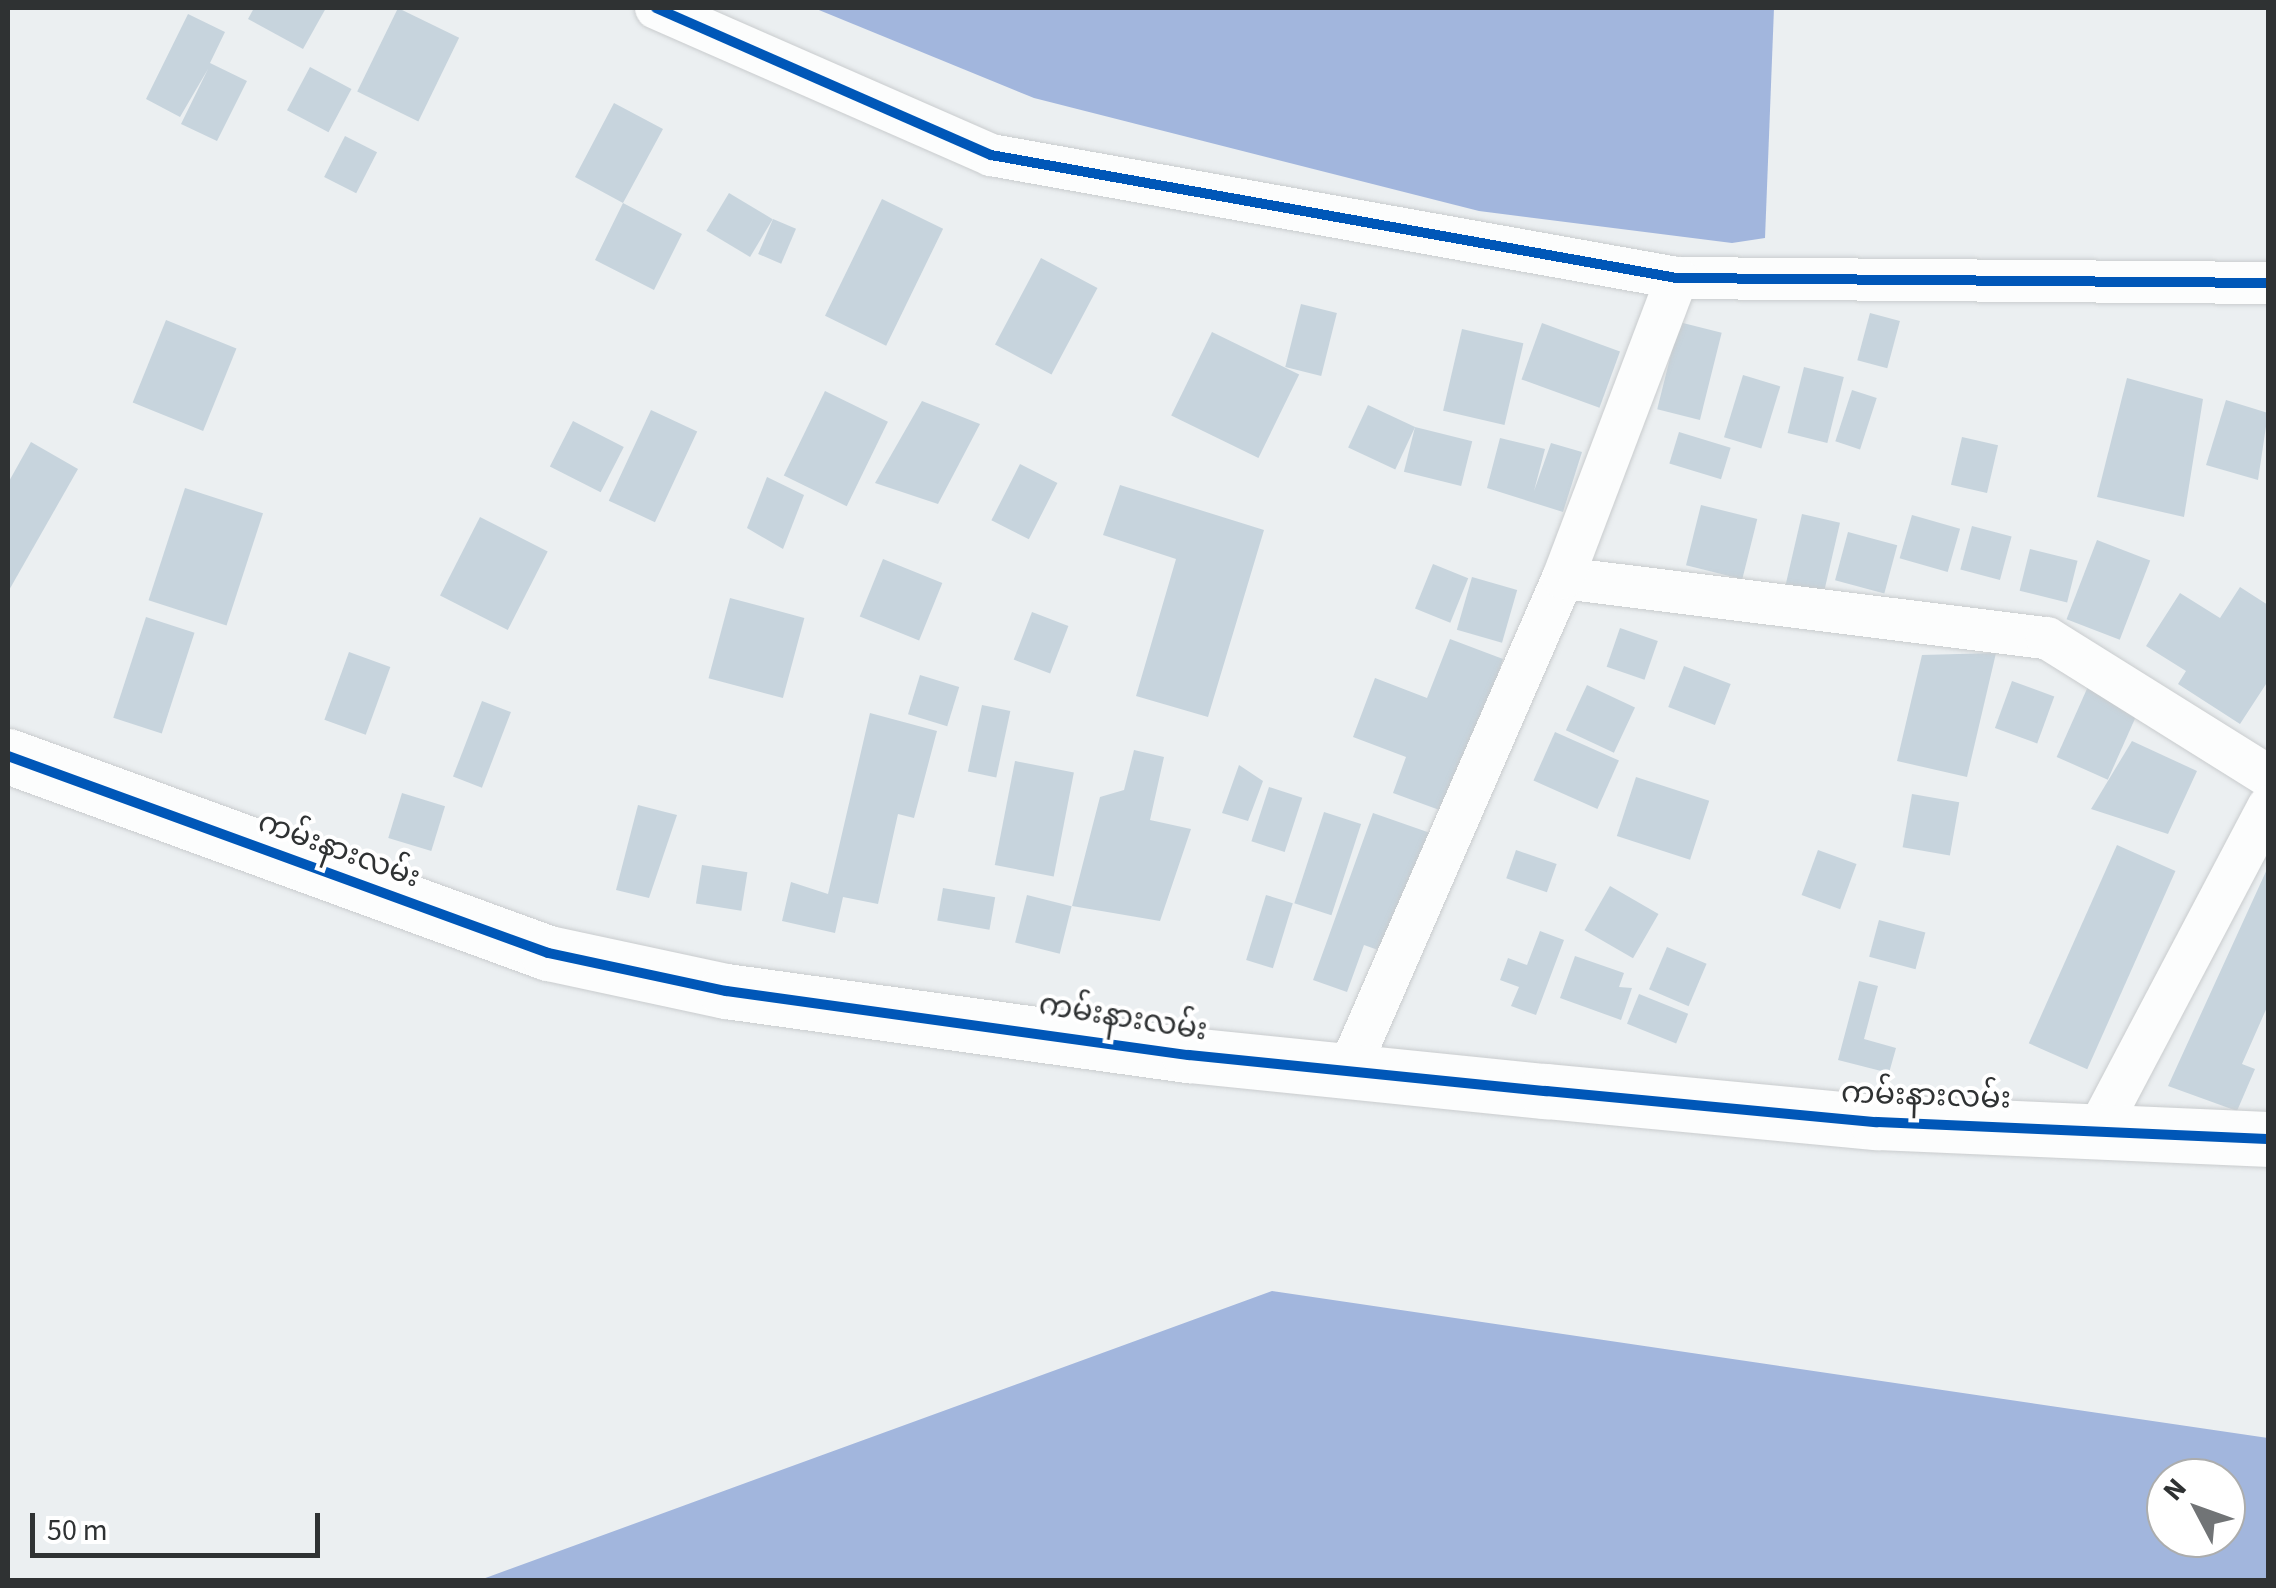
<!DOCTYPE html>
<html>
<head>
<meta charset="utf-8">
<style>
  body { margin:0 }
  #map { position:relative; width:2276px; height:1588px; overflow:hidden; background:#ebeff1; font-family:"Source Sans 3","Noto Sans Myanmar",sans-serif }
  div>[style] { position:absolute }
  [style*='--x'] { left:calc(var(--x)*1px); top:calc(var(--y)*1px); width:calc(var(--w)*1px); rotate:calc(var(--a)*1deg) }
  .water>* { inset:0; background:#a2b6dd }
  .building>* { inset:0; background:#c7d4dd; transform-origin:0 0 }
  .roads { filter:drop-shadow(0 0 2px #c9ccce) drop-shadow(0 0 2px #c9ccce) }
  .street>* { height:42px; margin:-21px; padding:0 21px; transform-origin:21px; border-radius:21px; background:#fcfdfd }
  .secondary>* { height:55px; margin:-27.5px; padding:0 27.5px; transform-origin:27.5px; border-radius:27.5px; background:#fcfdfd }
  .cycleway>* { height:10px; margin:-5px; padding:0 5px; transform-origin:5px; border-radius:5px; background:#0057b8 }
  span { translate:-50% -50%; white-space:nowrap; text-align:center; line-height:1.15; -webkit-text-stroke:8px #fff; paint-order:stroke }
  .street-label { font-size:30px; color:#2f3233 }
  .frame { position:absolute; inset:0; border:10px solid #2f3233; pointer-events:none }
  .north { position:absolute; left:2146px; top:1458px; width:100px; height:100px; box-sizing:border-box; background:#fff; border:2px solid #acadad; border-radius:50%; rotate:311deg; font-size:28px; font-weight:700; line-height:40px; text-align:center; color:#2f3233 }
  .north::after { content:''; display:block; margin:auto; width:35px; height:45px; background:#717476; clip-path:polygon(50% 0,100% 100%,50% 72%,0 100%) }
  .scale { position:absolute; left:30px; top:1513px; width:290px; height:45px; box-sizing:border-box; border:5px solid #2f3233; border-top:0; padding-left:12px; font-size:30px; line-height:35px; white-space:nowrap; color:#2f3233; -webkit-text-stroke:8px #fff; paint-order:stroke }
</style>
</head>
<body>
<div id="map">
  <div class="water">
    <i style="clip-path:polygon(814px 8px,1774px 8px,1765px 238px,1732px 243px,1479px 211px,1034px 98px)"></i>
    <i style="clip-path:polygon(evenodd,1272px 1291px,2268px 1438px,2268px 1580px,480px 1580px,1272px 1291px,2166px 1478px,2226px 1478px,2226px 1538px,2166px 1538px,2166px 1478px)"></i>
  </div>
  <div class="building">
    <i style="clip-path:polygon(254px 8px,326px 8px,303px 49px,248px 19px)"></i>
    <i style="left:398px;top:8px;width:68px;height:93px;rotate:26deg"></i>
    <i style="clip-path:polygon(188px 14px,225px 32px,210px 63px,247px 81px,217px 141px,181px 124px,208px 69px,180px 117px,146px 99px)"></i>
    <i style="left:310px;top:67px;width:47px;height:49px;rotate:28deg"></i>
    <i style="clip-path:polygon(614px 103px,663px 129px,623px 203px,682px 234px,654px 290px,595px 260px,623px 203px,575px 177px)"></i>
    <i style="left:345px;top:136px;width:36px;height:46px;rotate:27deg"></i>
    <i style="left:729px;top:193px;width:51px;height:44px;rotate:31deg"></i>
    <i style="left:882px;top:199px;width:68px;height:130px;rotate:26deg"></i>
    <i style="left:773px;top:219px;width:25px;height:38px;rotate:23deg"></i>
    <i style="left:1041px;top:258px;width:64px;height:98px;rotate:28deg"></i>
    <i style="left:1301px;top:304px;width:37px;height:65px;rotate:14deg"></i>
    <i style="left:1870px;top:313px;width:31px;height:49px;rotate:15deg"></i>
    <i style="left:166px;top:320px;width:76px;height:89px;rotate:22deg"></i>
    <i style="left:1679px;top:322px;width:44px;height:90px;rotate:14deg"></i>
    <i style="left:1542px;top:323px;width:83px;height:60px;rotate:20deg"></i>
    <i style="left:1462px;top:329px;width:63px;height:84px;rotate:13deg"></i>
    <i style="left:1212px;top:332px;width:97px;height:93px;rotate:26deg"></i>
    <i style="left:1804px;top:367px;width:41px;height:68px;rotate:14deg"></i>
    <i style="left:1743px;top:375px;width:39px;height:65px;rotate:17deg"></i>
    <i style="clip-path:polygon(2127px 378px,2203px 399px,2184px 517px,2097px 497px)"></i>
    <i style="left:1852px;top:390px;width:26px;height:54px;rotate:18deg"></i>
    <i style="left:825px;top:391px;width:70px;height:94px;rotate:26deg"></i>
    <i style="clip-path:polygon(2226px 400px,2268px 413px,2258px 480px,2206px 465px)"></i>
    <i style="clip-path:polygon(922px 401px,980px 424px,938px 504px,875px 483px)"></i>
    <i style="left:1368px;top:405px;width:52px;height:47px;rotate:25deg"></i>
    <i style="left:651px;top:410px;width:51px;height:100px;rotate:25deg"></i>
    <i style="left:573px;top:421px;width:57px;height:51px;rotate:27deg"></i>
    <i style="left:1415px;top:427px;width:59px;height:46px;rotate:14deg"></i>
    <i style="left:1679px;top:432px;width:54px;height:33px;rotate:17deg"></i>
    <i style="left:1962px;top:437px;width:37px;height:49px;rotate:13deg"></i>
    <i style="clip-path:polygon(1500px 438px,1545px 449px,1534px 491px,1551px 443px,1582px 452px,1563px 512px,1487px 488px)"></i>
    <i style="clip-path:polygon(31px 442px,78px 469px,8px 592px,8px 483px)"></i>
    <i style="left:1020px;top:464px;width:42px;height:63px;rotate:27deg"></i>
    <i style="clip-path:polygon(767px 477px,804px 495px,783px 549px,747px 528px)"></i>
    <i style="clip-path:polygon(1120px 485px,1264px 530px,1208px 717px,1136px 696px,1176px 559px,1103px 535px)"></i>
    <i style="left:185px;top:488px;width:82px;height:118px;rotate:18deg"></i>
    <i style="left:1701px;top:505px;width:58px;height:62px;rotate:14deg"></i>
    <i style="left:1802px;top:514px;width:39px;height:75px;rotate:13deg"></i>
    <i style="left:1912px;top:515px;width:50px;height:45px;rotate:16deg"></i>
    <i style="left:480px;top:517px;width:76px;height:88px;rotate:27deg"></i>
    <i style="left:1972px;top:526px;width:41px;height:45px;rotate:15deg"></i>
    <i style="left:1848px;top:532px;width:51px;height:50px;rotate:15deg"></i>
    <i style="left:2097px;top:540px;width:57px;height:85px;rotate:21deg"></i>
    <i style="left:2030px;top:549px;width:49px;height:43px;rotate:14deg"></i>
    <i style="left:883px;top:559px;width:64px;height:62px;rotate:22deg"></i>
    <i style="left:1433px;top:564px;width:38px;height:48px;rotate:22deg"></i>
    <i style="left:1472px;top:577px;width:47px;height:55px;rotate:16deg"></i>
    <i style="clip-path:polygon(2240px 587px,2268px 605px,2268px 681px,2240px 724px,2178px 684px,2186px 671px,2146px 646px,2180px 593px,2220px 618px)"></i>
    <i style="left:730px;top:598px;width:77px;height:83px;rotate:15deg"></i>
    <i style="left:1032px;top:612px;width:39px;height:51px;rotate:21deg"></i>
    <i style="left:146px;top:617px;width:51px;height:106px;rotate:18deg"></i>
    <i style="left:1620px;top:628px;width:40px;height:41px;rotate:19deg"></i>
    <i style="clip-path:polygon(1450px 639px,1503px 659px,1453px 815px,1393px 793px,1406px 757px,1353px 737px,1375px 678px,1427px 698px)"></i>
    <i style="left:349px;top:652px;width:44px;height:72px;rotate:20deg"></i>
    <i style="clip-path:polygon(1996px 653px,1967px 777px,1897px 761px,1922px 655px)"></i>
    <i style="left:1684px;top:666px;width:50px;height:44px;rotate:21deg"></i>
    <i style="left:920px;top:675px;width:41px;height:41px;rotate:17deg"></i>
    <i style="left:2012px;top:681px;width:45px;height:50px;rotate:20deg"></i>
    <i style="left:2090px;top:682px;width:56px;height:82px;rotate:24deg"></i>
    <i style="left:1587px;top:685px;width:53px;height:50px;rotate:25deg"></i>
    <i style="left:482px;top:701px;width:31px;height:81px;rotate:21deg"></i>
    <i style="left:982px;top:705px;width:29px;height:68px;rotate:12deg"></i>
    <i style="clip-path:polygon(870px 713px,937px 731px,914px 818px,898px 814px,878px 904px,843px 897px,835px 933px,782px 921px,791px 882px,828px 894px)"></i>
    <i style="left:1555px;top:732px;width:70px;height:53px;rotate:24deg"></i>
    <i style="clip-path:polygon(2132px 741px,2197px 771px,2168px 834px,2091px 809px)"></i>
    <i style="clip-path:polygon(1134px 750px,1164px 757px,1150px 820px,1191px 829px,1160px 921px,1072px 906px,1100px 797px,1124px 790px)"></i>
    <i style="left:1015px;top:761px;width:60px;height:106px;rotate:11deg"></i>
    <i style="clip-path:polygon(1239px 765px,1263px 781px,1248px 821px,1222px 813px)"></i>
    <i style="left:1636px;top:777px;width:77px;height:62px;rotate:18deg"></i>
    <i style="left:1269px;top:787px;width:35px;height:57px;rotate:18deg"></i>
    <i style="left:402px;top:793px;width:45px;height:47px;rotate:17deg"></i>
    <i style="left:1912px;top:794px;width:48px;height:54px;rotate:10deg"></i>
    <i style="clip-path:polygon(638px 805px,677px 815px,649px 898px,616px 890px)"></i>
    <i style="left:1324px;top:812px;width:39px;height:96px;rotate:18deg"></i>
    <i style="clip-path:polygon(1373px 813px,1436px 835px,1406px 960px,1364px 945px,1347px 992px,1313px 980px)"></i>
    <i style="left:2117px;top:845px;width:64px;height:217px;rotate:24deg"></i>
    <i style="left:1516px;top:850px;width:43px;height:30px;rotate:19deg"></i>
    <i style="left:1818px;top:850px;width:41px;height:48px;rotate:20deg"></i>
    <i style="left:702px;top:865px;width:46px;height:39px;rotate:9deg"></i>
    <i style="clip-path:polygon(2268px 867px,2268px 1005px,2242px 1064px,2255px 1069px,2237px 1111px,2168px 1086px)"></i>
    <i style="left:1610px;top:886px;width:56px;height:51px;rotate:30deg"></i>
    <i style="left:943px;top:888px;width:53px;height:33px;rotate:10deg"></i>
    <i style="left:1027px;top:895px;width:46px;height:49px;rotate:14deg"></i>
    <i style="left:1266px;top:895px;width:28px;height:68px;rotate:17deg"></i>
    <i style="left:1879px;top:920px;width:48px;height:38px;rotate:15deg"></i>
    <i style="clip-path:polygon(1540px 931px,1564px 940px,1536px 1015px,1511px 1006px,1519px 987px,1500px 980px,1508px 958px,1527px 965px)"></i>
    <i style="left:1667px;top:947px;width:43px;height:46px;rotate:23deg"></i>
    <i style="clip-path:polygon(1575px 956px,1624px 973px,1619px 987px,1632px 988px,1621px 1020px,1560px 998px)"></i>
    <i style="clip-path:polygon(1859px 981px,1878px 986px,1864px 1039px,1896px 1048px,1889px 1073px,1838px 1060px)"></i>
    <i style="left:1639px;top:994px;width:53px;height:32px;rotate:22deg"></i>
  </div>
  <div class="roads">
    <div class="street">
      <i style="--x:656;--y:8;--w:366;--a:23.7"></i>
      <i style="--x:991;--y:155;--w:697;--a:10.17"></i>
      <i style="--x:1677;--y:278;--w:591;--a:0.48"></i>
      <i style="--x:1563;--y:578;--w:488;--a:7.1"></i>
      <i style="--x:2047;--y:638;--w:261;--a:32"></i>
      <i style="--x:1348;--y:1071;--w:538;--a:-66.44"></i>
      <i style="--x:1563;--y:578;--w:321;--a:-69.2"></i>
      <i style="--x:2100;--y:1126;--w:361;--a:-62.2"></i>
    </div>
    <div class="secondary">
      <i style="--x:8;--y:756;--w:575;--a:20.04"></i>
      <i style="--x:548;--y:953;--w:182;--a:12.1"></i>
      <i style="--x:726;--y:991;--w:467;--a:7.9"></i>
      <i style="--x:1189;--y:1055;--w:359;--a:5.8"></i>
      <i style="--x:1546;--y:1091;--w:332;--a:5.4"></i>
      <i style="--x:1877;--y:1122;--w:391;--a:2.5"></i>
    </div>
  </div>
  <div class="cycleway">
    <i style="--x:656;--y:8;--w:366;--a:23.7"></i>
    <i style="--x:991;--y:155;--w:697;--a:10.17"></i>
    <i style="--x:1677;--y:278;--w:591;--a:0.48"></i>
    <i style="--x:8;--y:756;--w:575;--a:20.04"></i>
    <i style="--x:548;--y:953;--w:182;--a:12.1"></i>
    <i style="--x:726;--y:991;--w:467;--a:7.9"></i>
    <i style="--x:1189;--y:1055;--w:359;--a:5.8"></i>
    <i style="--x:1546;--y:1091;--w:332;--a:5.4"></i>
    <i style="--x:1877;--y:1122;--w:391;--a:2.5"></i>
  </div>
  <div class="street-label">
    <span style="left:339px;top:850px;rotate:20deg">ကမ်းနားလမ်း</span>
    <span style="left:1123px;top:1018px;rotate:9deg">ကမ်းနားလမ်း</span>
    <span style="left:1926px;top:1096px;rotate:2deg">ကမ်းနားလမ်း</span>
  </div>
  <div class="frame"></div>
  <div class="north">N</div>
  <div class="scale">50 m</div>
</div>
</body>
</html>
